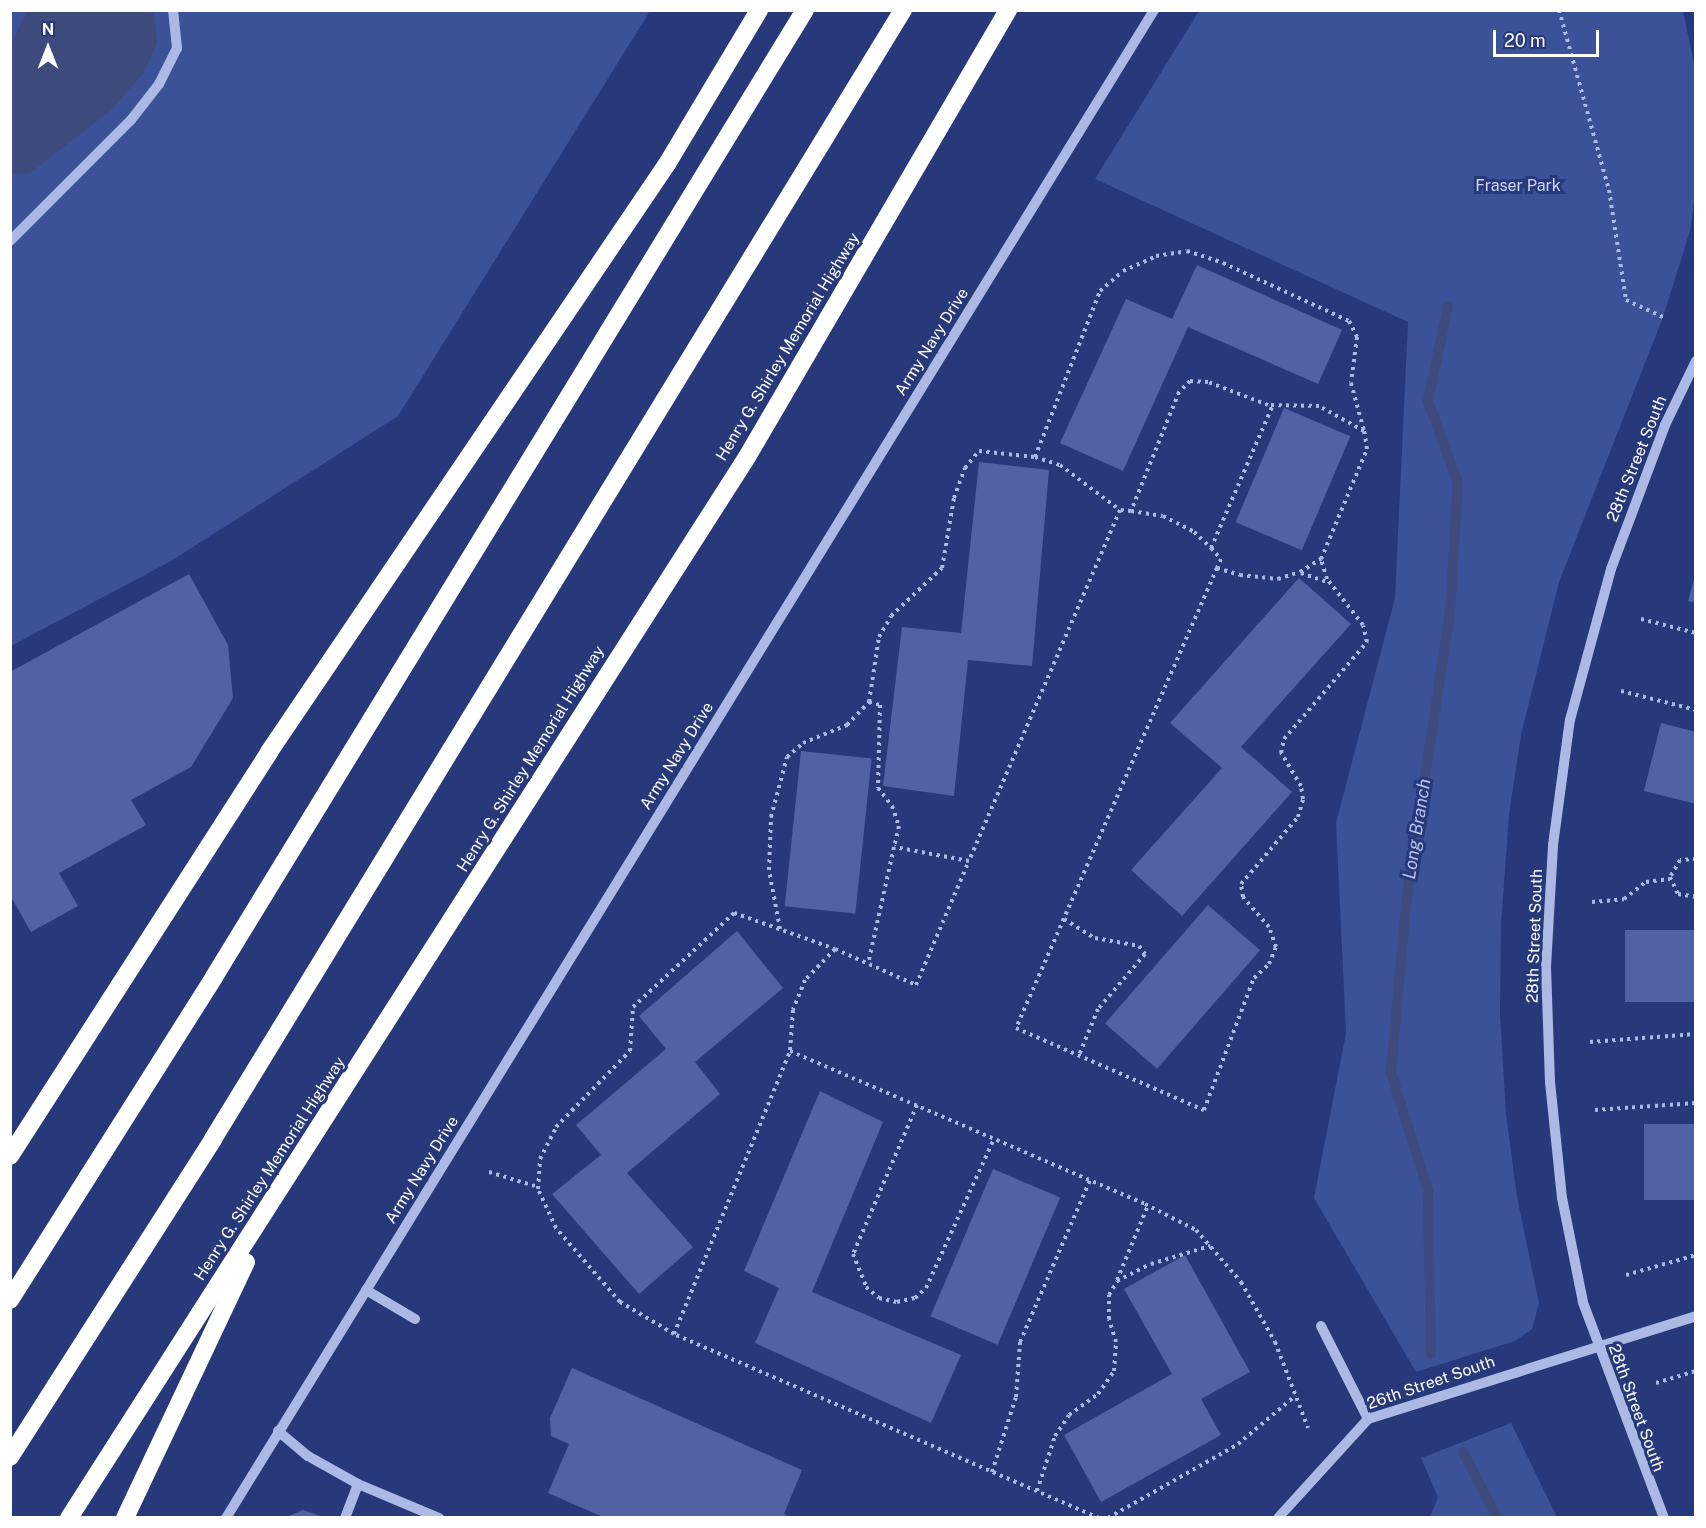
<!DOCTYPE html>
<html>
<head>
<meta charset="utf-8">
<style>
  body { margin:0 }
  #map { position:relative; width:1706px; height:1528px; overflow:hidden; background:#27397b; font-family:"Public Sans",sans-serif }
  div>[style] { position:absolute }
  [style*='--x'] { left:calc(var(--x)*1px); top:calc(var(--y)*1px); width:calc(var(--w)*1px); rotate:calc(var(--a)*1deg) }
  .green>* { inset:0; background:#3b5198 }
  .water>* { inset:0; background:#3e4b7c }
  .stream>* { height:10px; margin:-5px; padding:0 5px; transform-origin:5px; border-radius:5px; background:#3e4b7c }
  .building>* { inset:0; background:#5062a4; transform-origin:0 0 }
  .path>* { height:4px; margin-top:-2px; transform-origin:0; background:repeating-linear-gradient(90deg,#acb9e4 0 3px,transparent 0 7.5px) }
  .minor>* { height:10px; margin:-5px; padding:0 5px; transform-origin:5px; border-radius:5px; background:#acb9e4 }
  .highway>* { height:18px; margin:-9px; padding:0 9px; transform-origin:9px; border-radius:9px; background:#fff }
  span { translate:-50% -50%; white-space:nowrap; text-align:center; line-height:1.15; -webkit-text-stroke:6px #27397b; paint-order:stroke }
  .park-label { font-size:16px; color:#ced7f3 }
  .street-label { font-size:16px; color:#fff }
  .water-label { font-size:18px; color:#b7c3ec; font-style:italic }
  .frame { position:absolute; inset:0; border:12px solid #fff; pointer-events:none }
  .north { position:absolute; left:18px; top:18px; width:60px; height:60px; -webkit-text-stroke:4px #27397b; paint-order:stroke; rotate:0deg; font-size:16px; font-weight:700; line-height:24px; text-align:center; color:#fff }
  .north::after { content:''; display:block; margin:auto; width:21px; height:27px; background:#fff; clip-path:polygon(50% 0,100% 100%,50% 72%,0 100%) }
  .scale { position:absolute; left:1493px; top:30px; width:106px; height:27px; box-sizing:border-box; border:3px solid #fff; border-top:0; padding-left:8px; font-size:18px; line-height:21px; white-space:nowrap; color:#fff; -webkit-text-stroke:4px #27397b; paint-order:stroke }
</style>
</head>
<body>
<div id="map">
  <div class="green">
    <i style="clip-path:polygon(10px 11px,650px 11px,398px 416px,171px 561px,11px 646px)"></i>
    <i style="clip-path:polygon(1199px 11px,1683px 11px,1695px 68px,1696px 188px,1690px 231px,1663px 317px,1559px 582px,1521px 735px,1509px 815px,1501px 925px,1500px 1014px,1506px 1114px,1517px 1197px,1539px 1303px,1532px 1329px,1515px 1341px,1416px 1372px,1314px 1198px,1346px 1033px,1336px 823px,1395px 598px,1408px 322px,1095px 179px)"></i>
    <i style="clip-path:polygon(1511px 1423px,1557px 1517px,1430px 1517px,1438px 1497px,1421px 1458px)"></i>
  </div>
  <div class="water">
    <i style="clip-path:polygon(27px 11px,154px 11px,157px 43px,144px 72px,111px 110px,29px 174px,11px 173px,11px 45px)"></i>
  </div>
  <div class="stream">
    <i style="--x:1431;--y:1354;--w:163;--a:-91.1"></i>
    <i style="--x:1428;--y:1191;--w:125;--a:-107.3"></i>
    <i style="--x:1391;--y:1072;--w:170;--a:-84.9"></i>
    <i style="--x:1406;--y:903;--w:294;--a:-81.4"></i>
    <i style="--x:1450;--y:612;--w:129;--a:-86.5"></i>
    <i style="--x:1458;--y:483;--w:87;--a:-110.1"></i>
    <i style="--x:1428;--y:401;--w:97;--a:-78.1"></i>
    <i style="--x:1463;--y:1452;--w:74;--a:62.7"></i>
  </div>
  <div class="building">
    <i style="clip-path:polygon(1197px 265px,1342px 330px,1318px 384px,1188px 327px,1123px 471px,1060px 443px,1126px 299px,1172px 319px)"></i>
    <i style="left:1284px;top:408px;width:72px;height:124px;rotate:23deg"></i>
    <i style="clip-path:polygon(979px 462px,1049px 470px,1032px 666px,968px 660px,954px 796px,883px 786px,902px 627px,961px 633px)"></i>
    <i style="clip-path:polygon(189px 574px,228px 645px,233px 698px,191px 767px,131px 800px,146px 825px,59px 873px,78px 906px,31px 932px,10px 895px,10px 672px)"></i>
    <i style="clip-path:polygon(1695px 576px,1696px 576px,1696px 603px,1688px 601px)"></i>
    <i style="clip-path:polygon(1299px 578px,1351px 624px,1241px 747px,1292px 792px,1182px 916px,1131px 870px,1222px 768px,1170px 723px)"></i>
    <i style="clip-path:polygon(1661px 723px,1696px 732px,1696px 804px,1644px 791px)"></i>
    <i style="left:801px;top:751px;width:71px;height:156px;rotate:6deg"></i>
    <i style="left:1208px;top:905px;width:69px;height:157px;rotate:41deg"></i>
    <i style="left:1696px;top:930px;width:72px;height:71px;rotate:90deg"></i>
    <i style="clip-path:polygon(737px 931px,783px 988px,695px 1062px,720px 1094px,627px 1173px,693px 1247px,639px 1294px,552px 1194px,601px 1155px,576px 1125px,666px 1049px,639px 1016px)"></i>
    <i style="clip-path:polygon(820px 1091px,883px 1122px,812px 1292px,961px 1355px,931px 1423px,755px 1343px,779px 1288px,744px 1271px)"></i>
    <i style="left:1696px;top:1124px;width:76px;height:52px;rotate:90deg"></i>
    <i style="left:993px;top:1169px;width:73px;height:160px;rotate:23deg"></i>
    <i style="clip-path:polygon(1185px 1255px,1250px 1372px,1201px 1399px,1221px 1435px,1101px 1502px,1064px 1435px,1172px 1374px,1124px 1289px)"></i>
    <i style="clip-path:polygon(572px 1368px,802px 1470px,784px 1514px,792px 1518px,605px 1518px,548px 1493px,569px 1444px,551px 1436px,550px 1418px)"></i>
    <i style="clip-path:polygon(303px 1510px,324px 1517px,324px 1518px,284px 1518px)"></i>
  </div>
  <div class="path">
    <i style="--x:1559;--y:10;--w:187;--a:74.5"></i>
    <i style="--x:1609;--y:190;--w:111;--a:81.2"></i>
    <i style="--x:1626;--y:300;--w:41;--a:24.7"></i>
    <i style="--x:1035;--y:457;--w:178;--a:-68.6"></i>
    <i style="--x:1100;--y:291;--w:30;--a:-41"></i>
    <i style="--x:1123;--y:271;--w:36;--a:-24"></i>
    <i style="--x:1156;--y:256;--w:31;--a:-9"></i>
    <i style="--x:1187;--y:251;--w:38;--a:18"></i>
    <i style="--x:1223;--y:263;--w:139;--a:24.7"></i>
    <i style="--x:1349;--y:321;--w:18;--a:63"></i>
    <i style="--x:1357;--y:337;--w:46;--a:97.4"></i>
    <i style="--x:1351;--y:383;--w:50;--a:74.8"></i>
    <i style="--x:1364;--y:431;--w:51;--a:-150.9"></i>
    <i style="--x:1319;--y:406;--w:51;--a:-178.9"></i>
    <i style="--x:1268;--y:405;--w:64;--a:-159"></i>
    <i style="--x:1208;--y:382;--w:18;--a:-177"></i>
    <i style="--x:1190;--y:381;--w:16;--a:135"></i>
    <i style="--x:1179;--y:392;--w:128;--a:112"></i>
    <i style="--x:1131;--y:511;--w:11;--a:-175"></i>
    <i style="--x:1131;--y:511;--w:32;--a:9"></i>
    <i style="--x:1163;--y:516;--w:35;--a:27"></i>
    <i style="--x:1194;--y:532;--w:23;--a:43"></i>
    <i style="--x:1211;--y:548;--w:156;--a:-66.6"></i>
    <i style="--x:1211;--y:548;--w:15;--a:48"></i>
    <i style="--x:1221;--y:559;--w:10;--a:114"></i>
    <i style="--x:1217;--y:568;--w:24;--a:17"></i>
    <i style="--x:1240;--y:575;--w:38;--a:6"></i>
    <i style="--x:1278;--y:579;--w:23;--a:-18"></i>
    <i style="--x:1300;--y:572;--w:25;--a:-32"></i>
    <i style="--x:1321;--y:559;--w:119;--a:-67.3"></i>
    <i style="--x:1367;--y:449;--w:18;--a:-99"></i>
    <i style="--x:1217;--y:568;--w:502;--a:113.6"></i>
    <i style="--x:1016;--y:1028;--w:205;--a:23.6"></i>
    <i style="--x:1204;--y:1110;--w:141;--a:-69.3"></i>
    <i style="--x:1254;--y:978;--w:21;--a:-43"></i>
    <i style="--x:1269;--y:964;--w:18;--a:-68"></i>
    <i style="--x:1276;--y:947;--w:21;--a:-109"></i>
    <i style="--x:1269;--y:927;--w:40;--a:-131"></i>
    <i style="--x:1243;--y:897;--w:13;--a:-99"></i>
    <i style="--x:1241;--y:884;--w:88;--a:-49.6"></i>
    <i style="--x:1298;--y:817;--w:19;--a:-74"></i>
    <i style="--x:1303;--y:799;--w:13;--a:-99"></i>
    <i style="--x:1301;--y:786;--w:39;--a:-121"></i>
    <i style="--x:1281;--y:753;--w:14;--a:-78"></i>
    <i style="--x:1284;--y:739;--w:128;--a:-49.4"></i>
    <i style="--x:1367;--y:642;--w:17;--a:-103"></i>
    <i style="--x:1363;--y:625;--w:58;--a:-128"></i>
    <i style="--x:1327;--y:579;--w:21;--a:-107"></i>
    <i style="--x:1301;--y:573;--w:31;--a:19"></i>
    <i style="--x:1641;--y:619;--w:57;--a:14.3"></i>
    <i style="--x:1621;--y:691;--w:77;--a:14.2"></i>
    <i style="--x:869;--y:702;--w:66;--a:-81.3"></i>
    <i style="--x:879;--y:637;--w:24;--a:-60"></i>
    <i style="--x:891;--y:616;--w:70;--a:-43.3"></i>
    <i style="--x:942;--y:568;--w:71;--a:-80.3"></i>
    <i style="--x:954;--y:498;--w:32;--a:-70"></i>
    <i style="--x:965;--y:468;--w:22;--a:-51"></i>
    <i style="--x:979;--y:451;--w:56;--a:6.1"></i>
    <i style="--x:1035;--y:457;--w:26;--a:18"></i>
    <i style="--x:1060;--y:465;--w:75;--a:36.9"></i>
    <i style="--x:1120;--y:510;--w:382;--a:113.3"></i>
    <i style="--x:1696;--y:859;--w:16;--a:176"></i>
    <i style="--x:1680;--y:860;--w:20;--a:120"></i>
    <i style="--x:1670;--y:877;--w:19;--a:65"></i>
    <i style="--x:1678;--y:894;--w:18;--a:9"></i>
    <i style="--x:1592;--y:902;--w:32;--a:-5"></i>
    <i style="--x:1624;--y:899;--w:28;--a:-38"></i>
    <i style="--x:1646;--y:882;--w:24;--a:-7"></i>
    <i style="--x:1064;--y:919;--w:36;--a:32"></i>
    <i style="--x:1095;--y:938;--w:45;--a:10.3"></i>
    <i style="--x:1139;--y:946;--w:10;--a:53"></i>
    <i style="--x:1145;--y:954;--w:72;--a:130.5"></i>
    <i style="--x:1098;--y:1009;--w:50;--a:112.4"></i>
    <i style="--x:780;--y:929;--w:60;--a:-100.6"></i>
    <i style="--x:769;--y:870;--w:53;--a:-87.8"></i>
    <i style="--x:771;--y:817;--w:62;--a:-75.1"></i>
    <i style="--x:787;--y:757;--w:21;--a:-41"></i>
    <i style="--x:803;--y:743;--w:48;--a:-22.2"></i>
    <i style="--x:847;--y:725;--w:32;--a:-46"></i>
    <i style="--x:869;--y:702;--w:11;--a:15"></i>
    <i style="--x:880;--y:705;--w:83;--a:91.4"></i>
    <i style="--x:878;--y:788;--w:23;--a:52"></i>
    <i style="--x:892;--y:806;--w:21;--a:71"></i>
    <i style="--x:899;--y:826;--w:22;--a:103"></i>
    <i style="--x:835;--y:949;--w:89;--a:24"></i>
    <i style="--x:916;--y:985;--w:135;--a:-66.9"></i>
    <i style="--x:969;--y:861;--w:76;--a:-169.4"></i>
    <i style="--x:894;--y:847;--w:120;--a:102.5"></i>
    <i style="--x:1590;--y:1042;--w:106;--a:-4.3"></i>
    <i style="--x:917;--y:1105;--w:162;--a:113.2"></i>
    <i style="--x:853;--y:1254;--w:35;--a:68"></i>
    <i style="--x:866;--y:1287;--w:17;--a:40"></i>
    <i style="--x:879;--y:1298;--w:18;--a:13"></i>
    <i style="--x:897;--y:1302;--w:18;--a:-13"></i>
    <i style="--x:915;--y:1298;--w:15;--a:-42"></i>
    <i style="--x:926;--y:1288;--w:164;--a:-65.5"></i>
    <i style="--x:1595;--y:1110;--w:101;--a:-4"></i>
    <i style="--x:489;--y:1172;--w:51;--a:17"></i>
    <i style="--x:1626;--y:1275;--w:73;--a:-15.9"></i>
    <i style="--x:1117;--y:1280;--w:81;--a:-67.5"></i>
    <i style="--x:674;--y:1334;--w:63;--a:-149.3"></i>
    <i style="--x:620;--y:1302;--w:98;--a:-130.9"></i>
    <i style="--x:556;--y:1228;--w:43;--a:-114.8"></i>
    <i style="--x:538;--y:1189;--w:30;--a:-86"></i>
    <i style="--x:540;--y:1159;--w:36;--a:-63"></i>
    <i style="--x:556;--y:1127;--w:106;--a:-45.8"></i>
    <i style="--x:630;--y:1051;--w:44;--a:-86.1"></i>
    <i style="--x:633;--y:1007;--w:138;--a:-42.9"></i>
    <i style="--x:734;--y:913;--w:107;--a:19.6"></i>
    <i style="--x:835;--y:949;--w:43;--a:134.1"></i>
    <i style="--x:805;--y:980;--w:32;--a:112"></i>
    <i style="--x:793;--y:1010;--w:41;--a:94.2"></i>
    <i style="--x:1656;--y:1383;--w:42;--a:-16.7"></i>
    <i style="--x:992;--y:1472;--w:79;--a:-72.3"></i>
    <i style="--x:1016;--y:1397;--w:55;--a:-85.8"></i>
    <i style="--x:1020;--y:1342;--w:176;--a:-66.6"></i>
    <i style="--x:1037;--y:1491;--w:58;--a:-71.9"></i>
    <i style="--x:1055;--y:1436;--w:25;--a:-56"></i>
    <i style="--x:1069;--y:1415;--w:36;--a:-36"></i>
    <i style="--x:1098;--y:1394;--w:28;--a:-55"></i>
    <i style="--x:1114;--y:1371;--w:29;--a:-86"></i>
    <i style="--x:1116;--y:1342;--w:24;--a:-107"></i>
    <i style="--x:1109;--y:1319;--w:24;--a:-90"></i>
    <i style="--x:1109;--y:1295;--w:16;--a:-60"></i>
    <i style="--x:1117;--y:1281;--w:38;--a:-27"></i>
    <i style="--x:1151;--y:1264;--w:62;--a:-17"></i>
    <i style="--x:1099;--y:1518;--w:463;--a:-156.6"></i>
    <i style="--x:674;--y:1334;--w:306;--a:-67.7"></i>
    <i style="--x:790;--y:1051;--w:387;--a:23.3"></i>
    <i style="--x:1145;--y:1204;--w:57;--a:27"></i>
    <i style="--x:1196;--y:1230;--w:69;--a:49.1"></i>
    <i style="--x:1241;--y:1282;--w:69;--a:60.5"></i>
    <i style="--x:1275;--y:1342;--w:92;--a:69"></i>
    <i style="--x:1108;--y:1518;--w:150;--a:-29.6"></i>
    <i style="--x:1238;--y:1444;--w:75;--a:-40.1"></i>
  </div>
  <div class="minor">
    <i style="--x:10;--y:241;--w:171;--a:-45"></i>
    <i style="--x:131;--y:120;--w:46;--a:-52.1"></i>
    <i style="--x:159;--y:84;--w:40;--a:-63.4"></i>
    <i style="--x:177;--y:48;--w:38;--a:-96"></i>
    <i style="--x:366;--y:1290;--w:57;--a:30.6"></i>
    <i style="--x:1321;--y:1326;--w:104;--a:63.2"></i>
    <i style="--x:278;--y:1431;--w:39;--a:40"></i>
    <i style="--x:308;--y:1456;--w:57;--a:29.2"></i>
    <i style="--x:358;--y:1484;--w:88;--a:22.8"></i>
    <i style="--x:226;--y:1518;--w:1771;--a:-58.39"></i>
    <i style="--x:345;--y:1518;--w:36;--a:-69"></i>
    <i style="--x:1278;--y:1518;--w:134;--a:-47.7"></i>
    <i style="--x:1368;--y:1419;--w:344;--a:-17.4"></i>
    <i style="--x:1664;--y:1518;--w:231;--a:-110.6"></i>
    <i style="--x:1583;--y:1302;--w:106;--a:-101.4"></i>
    <i style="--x:1562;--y:1198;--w:117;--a:-95.9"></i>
    <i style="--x:1550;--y:1082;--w:115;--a:-92"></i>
    <i style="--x:1546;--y:967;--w:122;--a:-86.7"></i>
    <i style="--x:1553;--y:845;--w:126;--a:-82.3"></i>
    <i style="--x:1570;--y:720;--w:156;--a:-74.8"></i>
    <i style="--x:1611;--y:569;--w:154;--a:-69.4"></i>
    <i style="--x:1665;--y:425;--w:71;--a:-64.2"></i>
  </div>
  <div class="highway">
    <i style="--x:10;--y:1156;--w:480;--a:-57.3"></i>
    <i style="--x:269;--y:752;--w:710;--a:-55.91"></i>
    <i style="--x:667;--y:164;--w:179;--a:-59.1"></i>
    <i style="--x:10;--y:1300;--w:382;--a:-57.7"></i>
    <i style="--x:214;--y:977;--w:1133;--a:-58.57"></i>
    <i style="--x:10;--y:1457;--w:377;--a:-57.4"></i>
    <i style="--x:213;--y:1139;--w:1323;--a:-58.57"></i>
    <i style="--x:69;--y:1518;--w:1259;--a:-57.42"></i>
    <i style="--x:747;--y:457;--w:518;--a:-59.72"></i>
    <i style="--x:125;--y:1518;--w:283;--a:-64.7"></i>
  </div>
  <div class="park-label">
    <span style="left:1518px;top:186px">Fraser Park</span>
  </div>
  <div class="street-label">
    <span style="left:932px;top:342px;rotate:-58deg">Army Navy Drive</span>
    <span style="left:788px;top:347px;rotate:-59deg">Henry G. Shirley Memorial Highway</span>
    <span style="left:1637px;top:459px;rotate:-68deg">28th Street South</span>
    <span style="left:677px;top:756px;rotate:-58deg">Army Navy Drive</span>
    <span style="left:531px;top:759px;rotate:-58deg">Henry G. Shirley Memorial Highway</span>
    <span style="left:1535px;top:936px;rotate:-88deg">28th Street South</span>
    <span style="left:270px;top:1169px;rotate:-57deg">Henry G. Shirley Memorial Highway</span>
    <span style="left:422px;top:1170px;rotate:-58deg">Army Navy Drive</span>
    <span style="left:1431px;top:1383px;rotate:-19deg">26th Street South</span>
    <span style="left:1636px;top:1408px;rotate:70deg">28th Street South</span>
  </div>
  <div class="water-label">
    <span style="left:1417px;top:829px;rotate:-81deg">Long Branch</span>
  </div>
  <div class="frame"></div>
  <div class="north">N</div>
  <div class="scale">20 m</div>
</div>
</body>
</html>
